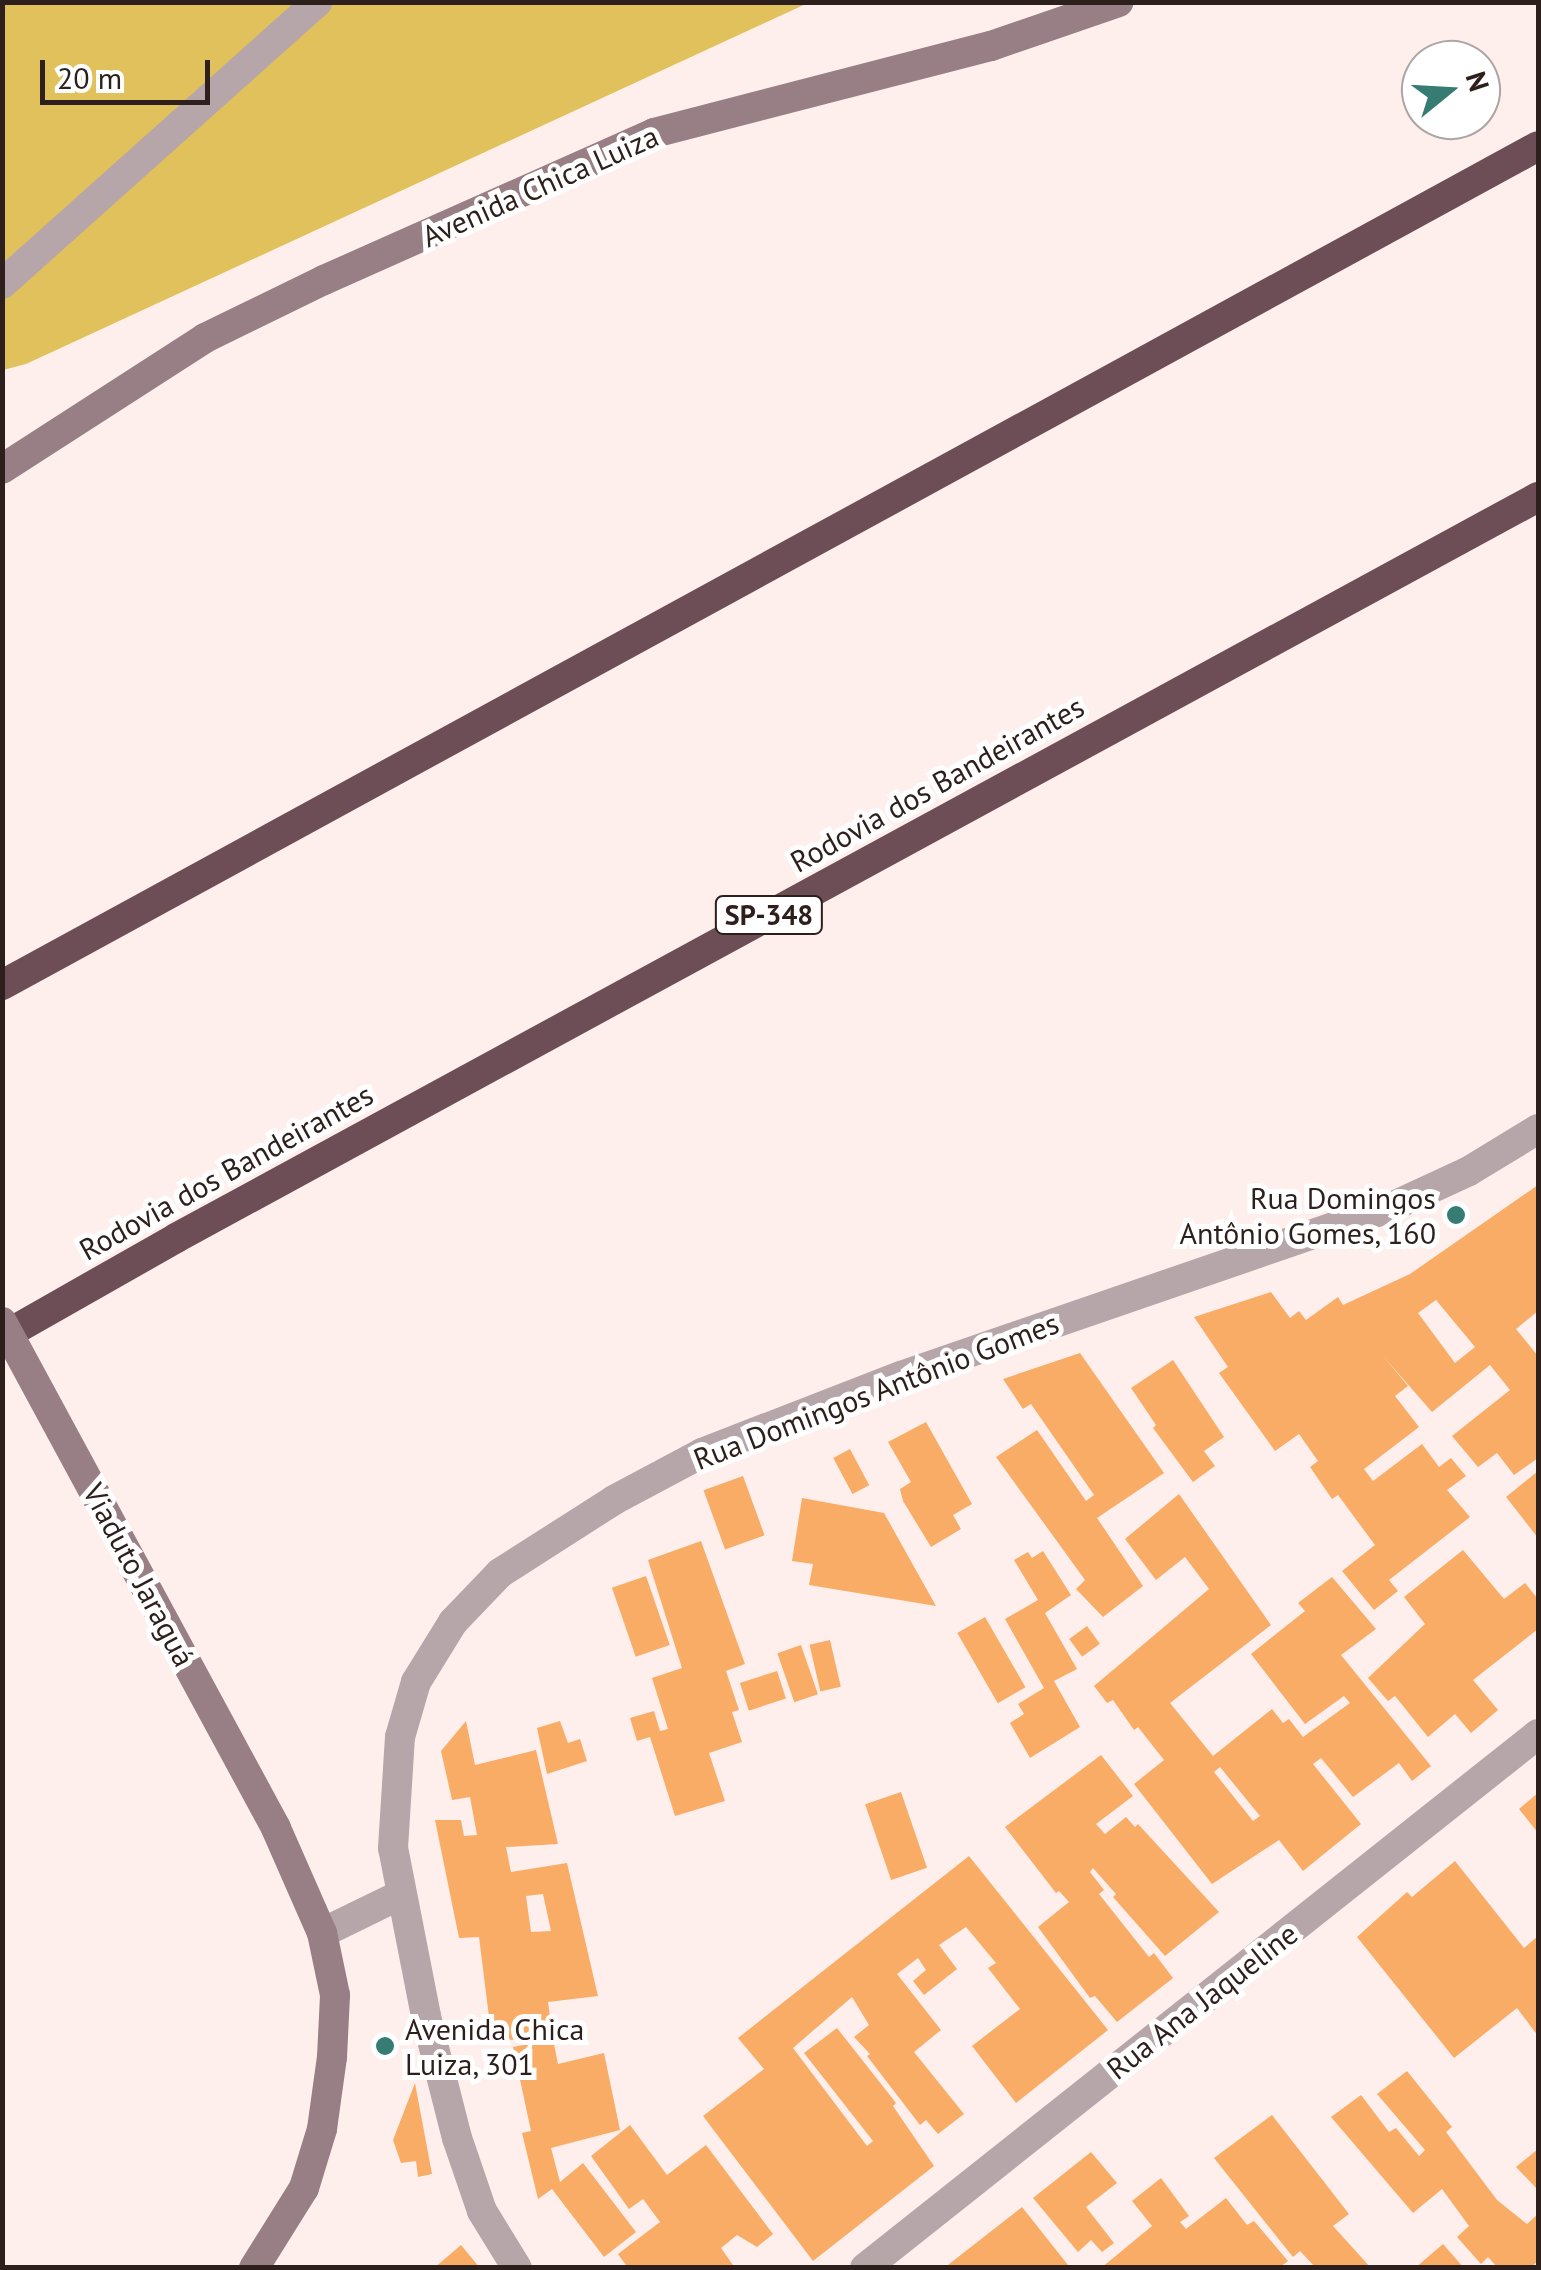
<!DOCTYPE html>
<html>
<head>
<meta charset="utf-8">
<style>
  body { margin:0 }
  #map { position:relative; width:1541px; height:2270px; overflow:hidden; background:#ffefec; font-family:"PT Sans",sans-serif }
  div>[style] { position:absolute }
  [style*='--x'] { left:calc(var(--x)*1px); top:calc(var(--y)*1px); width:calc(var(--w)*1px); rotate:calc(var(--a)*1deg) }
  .forest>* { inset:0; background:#e0c15b }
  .building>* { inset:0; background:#f9ac65; transform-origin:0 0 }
  .lane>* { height:30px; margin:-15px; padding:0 15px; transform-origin:15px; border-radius:15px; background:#b6a5a9 }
  .street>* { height:30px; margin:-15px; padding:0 15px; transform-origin:15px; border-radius:15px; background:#b6a5a9 }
  .secondary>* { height:30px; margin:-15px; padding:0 15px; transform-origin:15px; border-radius:15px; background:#977f85 }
  .highway>* { height:30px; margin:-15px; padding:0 15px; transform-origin:15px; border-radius:15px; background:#6d4e56 }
  .secondary-bridge>* { height:30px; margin:-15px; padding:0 15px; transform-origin:15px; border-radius:15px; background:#977f85 }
  .dots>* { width:28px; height:28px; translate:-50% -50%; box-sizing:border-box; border:5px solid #fff; border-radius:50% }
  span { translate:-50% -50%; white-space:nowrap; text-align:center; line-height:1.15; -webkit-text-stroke:10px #fff; paint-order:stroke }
  .shield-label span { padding:2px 8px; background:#fff; border:2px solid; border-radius:8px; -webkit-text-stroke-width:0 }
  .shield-label { font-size:28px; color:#2c1f1c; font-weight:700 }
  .street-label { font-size:30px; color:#2c1f1c }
  .poi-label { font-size:30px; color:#2c1f1c }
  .right { translate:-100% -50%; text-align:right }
  .left { translate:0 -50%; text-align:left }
  .frame { position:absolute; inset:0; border:5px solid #2c1f1c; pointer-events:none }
  .north { position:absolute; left:1401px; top:40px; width:100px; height:100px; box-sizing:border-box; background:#fff; border:2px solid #aba5a4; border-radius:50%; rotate:72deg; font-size:28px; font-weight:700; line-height:40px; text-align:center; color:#2c1f1c }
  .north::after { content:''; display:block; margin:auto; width:35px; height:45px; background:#367c72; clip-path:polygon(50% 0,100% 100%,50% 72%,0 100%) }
  .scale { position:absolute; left:40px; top:60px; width:170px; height:45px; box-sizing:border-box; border:5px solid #2c1f1c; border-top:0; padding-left:12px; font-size:30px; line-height:35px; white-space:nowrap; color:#2c1f1c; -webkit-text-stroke:8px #fff; paint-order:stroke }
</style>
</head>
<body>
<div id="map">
  <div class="forest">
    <i style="clip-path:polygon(3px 3px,808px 3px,26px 364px,3px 370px)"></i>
  </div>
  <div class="building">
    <i style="clip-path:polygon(evenodd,1538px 1185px,1538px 1311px,1516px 1329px,1538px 1356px,1538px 1458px,1514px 1475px,1497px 1453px,1478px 1467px,1452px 1436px,1510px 1390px,1490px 1365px,1432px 1412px,1383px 1356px,1408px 1386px,1395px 1396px,1419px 1427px,1364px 1469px,1373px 1481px,1422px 1444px,1439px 1467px,1451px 1458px,1466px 1476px,1447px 1490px,1470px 1517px,1389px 1580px,1398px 1591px,1374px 1610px,1342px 1571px,1375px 1545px,1338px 1495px,1332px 1499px,1310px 1467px,1318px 1461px,1299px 1434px,1275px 1451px,1219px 1373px,1228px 1367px,1194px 1317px,1271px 1292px,1290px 1318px,1299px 1311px,1306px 1320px,1338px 1297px,1343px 1305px,1410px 1274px,1538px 1185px,1436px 1300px,1475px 1347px,1455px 1363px,1418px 1313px,1436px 1300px)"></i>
    <i style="clip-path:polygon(1080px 1353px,1164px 1473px,1097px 1518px,1143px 1586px,1103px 1617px,1076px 1589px,1085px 1580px,996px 1457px,1037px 1430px,1086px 1501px,1094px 1495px,1031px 1404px,1023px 1409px,1003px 1379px)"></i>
    <i style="clip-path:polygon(1173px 1360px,1224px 1437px,1204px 1451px,1215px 1466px,1193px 1482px,1153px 1428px,1156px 1425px,1131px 1388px)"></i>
    <i style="clip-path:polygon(926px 1422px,972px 1504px,953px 1515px,961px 1529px,931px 1547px,903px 1501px,900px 1489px,911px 1482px,888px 1442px)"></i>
    <i style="left:850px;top:1449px;width:41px;height:19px;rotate:62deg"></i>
    <i style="clip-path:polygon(1538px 1471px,1538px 1538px,1506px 1497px)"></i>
    <i style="left:743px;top:1476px;width:63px;height:42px;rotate:70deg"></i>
    <i style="clip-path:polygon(evenodd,1179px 1494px,1271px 1625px,1170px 1703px,1213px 1756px,1272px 1709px,1283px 1723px,1289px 1719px,1303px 1737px,1350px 1703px,1344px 1696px,1305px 1724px,1251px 1654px,1305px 1611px,1298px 1603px,1332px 1577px,1376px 1629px,1341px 1655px,1431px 1766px,1412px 1781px,1399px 1763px,1353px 1797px,1321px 1758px,1313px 1764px,1361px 1824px,1303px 1871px,1279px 1840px,1212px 1884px,1134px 1784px,1164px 1760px,1138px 1727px,1134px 1730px,1113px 1700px,1107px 1703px,1094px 1686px,1209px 1589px,1185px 1557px,1156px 1580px,1125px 1539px,1179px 1494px,1220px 1767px,1260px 1816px,1253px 1821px,1214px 1772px,1220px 1767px)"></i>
    <i style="clip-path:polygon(802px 1498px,884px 1513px,936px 1606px,809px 1585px,813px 1564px,792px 1561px)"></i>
    <i style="clip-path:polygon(701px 1541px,745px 1664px,726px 1671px,739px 1710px,732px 1712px,742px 1742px,709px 1753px,725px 1801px,675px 1816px,650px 1737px,637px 1741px,630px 1718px,654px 1711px,660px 1731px,668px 1729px,652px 1678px,682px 1668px,648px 1560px)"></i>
    <i style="clip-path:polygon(1463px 1550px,1504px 1599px,1525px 1583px,1538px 1599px,1538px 1629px,1473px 1680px,1498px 1710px,1471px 1733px,1455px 1714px,1428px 1737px,1395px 1696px,1388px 1701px,1368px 1678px,1425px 1624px,1404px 1597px)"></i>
    <i style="clip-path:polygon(1043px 1551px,1071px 1595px,1045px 1613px,1077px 1669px,1054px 1681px,1080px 1727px,1030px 1758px,1010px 1723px,1024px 1714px,1018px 1704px,1044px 1688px,1005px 1619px,1038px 1600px,1014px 1560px,1028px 1552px,1032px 1558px)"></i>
    <i style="left:646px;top:1576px;width:73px;height:36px;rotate:71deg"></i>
    <i style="left:985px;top:1617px;width:81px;height:32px;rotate:60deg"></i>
    <i style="left:1087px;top:1626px;width:22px;height:22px;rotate:54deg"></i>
    <i style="left:830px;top:1640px;width:48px;height:21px;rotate:77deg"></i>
    <i style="left:801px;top:1645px;width:52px;height:25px;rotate:71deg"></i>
    <i style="left:777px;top:1671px;width:29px;height:39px;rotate:72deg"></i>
    <i style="clip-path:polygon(evenodd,466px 1721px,475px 1765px,536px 1750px,558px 1844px,506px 1847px,511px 1872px,567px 1863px,598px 1996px,548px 2002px,553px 2037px,492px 2041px,479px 1937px,459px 1938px,435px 1820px,461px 1820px,464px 1836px,477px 1835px,470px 1797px,452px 1800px,441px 1751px,466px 1721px,543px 1894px,551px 1931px,531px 1932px,526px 1896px,543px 1894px)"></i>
    <i style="clip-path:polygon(560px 1721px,568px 1743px,580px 1739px,587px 1761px,547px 1774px,537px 1728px)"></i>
    <i style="clip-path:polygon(1101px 1755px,1133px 1796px,1096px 1824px,1105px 1834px,1126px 1817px,1135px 1827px,1138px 1824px,1219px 1912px,1165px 1956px,1113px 1897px,1116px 1894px,1093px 1868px,1090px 1872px,1104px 1890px,1099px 1894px,1149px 1957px,1154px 1953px,1173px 1978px,1117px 2022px,1095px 1996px,1090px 1998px,1038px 1927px,1069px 1902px,1059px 1891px,1056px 1893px,1005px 1827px)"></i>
    <i style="left:901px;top:1792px;width:80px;height:38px;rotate:71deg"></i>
    <i style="clip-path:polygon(1538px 1793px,1538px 1833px,1519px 1809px)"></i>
    <i style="clip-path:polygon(969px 1856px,1108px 2030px,1016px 2103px,972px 2046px,1020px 2009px,988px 1968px,996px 1963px,966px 1927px,939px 1945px,957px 1969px,924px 1995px,913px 1981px,926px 1970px,918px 1958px,897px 1974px,941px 2030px,914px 2052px,964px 2114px,938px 2134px,926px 2120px,920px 2125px,867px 2056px,870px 2054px,854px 2037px,869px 2025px,852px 1997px,793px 2048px,867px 2146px,873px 2141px,804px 2053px,837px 2028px,896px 2103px,893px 2106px,934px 2166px,813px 2261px,703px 2116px,764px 2069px,738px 2038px)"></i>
    <i style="clip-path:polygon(1455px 1861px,1524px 1948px,1538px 1936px,1538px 2036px,1517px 2008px,1454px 2058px,1357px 1937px,1407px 1892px,1412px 1897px)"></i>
    <i style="clip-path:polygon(553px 2039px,558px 2064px,604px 2053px,620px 2130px,551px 2148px,560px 2182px,583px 2163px,636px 2232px,604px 2257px,552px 2189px,538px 2199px,522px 2133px,531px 2131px,513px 2047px)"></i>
    <i style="clip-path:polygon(1407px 2071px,1452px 2127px,1446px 2132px,1497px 2200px,1527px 2224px,1538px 2214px,1538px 2261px,1530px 2268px,1498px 2268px,1488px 2257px,1481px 2264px,1457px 2237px,1469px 2226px,1442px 2189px,1413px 2213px,1331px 2117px,1361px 2095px,1389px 2132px,1396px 2128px,1419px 2156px,1425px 2150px,1377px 2094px)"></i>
    <i style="clip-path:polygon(415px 2083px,432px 2174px,418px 2177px,416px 2161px,401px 2163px,393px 2140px)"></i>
    <i style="clip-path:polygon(1272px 2115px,1349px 2214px,1333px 2226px,1371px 2268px,1316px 2268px,1300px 2251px,1293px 2257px,1214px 2158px)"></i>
    <i style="clip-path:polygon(630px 2125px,667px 2175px,706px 2145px,773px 2234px,757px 2247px,737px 2235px,721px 2248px,735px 2268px,628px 2268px,618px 2254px,660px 2222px,643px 2199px,629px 2209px,591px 2156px)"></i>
    <i style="clip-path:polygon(1538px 2149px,1538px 2190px,1516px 2167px)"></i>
    <i style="clip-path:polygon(1091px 2152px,1117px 2183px,1086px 2207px,1114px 2243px,1102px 2252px,1091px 2240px,1078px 2252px,1033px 2198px)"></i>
    <i style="clip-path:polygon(1161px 2178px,1189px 2216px,1180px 2222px,1186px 2229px,1226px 2198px,1247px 2225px,1254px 2221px,1288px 2261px,1279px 2268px,1101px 2268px,1152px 2226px,1132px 2201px)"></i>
    <i style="clip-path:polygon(1022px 2207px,1068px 2265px,1065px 2268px,944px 2268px)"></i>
    <i style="clip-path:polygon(1443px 2244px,1464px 2268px,1415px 2268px)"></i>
    <i style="clip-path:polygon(461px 2245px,480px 2268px,434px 2268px)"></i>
  </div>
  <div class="lane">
    <i style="--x:2;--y:284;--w:423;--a:-41.8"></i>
  </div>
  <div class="street">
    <i style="--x:322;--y:1933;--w:87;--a:-26"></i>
    <i style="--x:517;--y:2268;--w:67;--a:-121.6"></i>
    <i style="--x:482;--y:2211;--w:77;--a:-108.9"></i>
    <i style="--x:457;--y:2138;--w:126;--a:-104.3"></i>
    <i style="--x:426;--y:2016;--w:171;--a:-101.1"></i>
    <i style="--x:393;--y:1848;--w:111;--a:-86.4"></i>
    <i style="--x:400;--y:1737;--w:57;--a:-73.8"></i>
    <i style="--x:416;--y:1682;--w:70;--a:-58.3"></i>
    <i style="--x:453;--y:1622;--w:68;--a:-46.2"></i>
    <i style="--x:500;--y:1573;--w:135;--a:-32.6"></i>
    <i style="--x:614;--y:1500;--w:100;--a:-28.1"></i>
    <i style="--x:702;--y:1453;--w:213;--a:-21.2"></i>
    <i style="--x:901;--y:1376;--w:516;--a:-19"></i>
    <i style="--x:1389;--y:1208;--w:88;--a:-24.8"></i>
    <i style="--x:1469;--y:1171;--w:81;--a:-31.3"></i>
    <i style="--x:865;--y:2268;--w:859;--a:-38.43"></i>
  </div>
  <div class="secondary">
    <i style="--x:2;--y:469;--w:242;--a:-32.8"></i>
    <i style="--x:205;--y:338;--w:132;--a:-26"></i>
    <i style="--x:324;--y:280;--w:361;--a:-24"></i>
    <i style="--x:654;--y:133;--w:348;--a:-14.5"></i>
    <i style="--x:991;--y:46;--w:135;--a:-19"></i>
    <i style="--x:254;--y:2268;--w:94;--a:-58"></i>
    <i style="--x:304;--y:2188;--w:62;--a:-73"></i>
    <i style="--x:322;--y:2129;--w:73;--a:-82.1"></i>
    <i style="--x:332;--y:2057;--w:62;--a:-87.2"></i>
    <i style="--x:335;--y:1995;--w:63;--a:-101.8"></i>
    <i style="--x:322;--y:1933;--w:115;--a:-113.7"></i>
  </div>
  <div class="highway">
    <i style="--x:2;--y:985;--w:1750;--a:-28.64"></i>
    <i style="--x:2;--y:1337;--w:200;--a:-29.6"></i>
    <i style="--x:176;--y:1238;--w:1551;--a:-28.55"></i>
  </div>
  <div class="secondary-bridge">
    <i style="--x:2;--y:1322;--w:575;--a:61.56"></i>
  </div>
  <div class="dots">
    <i style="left:1456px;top:1215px;background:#367c72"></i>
    <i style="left:385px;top:2046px;background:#367c72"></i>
  </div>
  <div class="shield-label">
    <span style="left:769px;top:915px">SP-348</span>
  </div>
  <div class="street-label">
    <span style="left:540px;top:186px;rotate:-24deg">Avenida Chica Luiza</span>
    <span style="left:937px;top:784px;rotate:-29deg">Rodovia dos Bandeirantes</span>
    <span style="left:226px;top:1172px;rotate:-29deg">Rodovia dos Bandeirantes</span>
    <span style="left:876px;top:1391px;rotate:-21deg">Rua Domingos Antônio Gomes</span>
    <span style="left:139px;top:1575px;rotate:62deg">Viaduto Jaraguá</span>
    <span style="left:1202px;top:2001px;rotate:-38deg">Rua Ana Jaqueline</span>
  </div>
  <div class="poi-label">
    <span class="right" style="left:1436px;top:1215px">Rua Domingos<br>Antônio Gomes, 160</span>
    <span class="left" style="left:405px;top:2046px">Avenida Chica<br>Luiza, 301</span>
  </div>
  <div class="frame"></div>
  <div class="north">N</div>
  <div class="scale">20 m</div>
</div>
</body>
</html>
